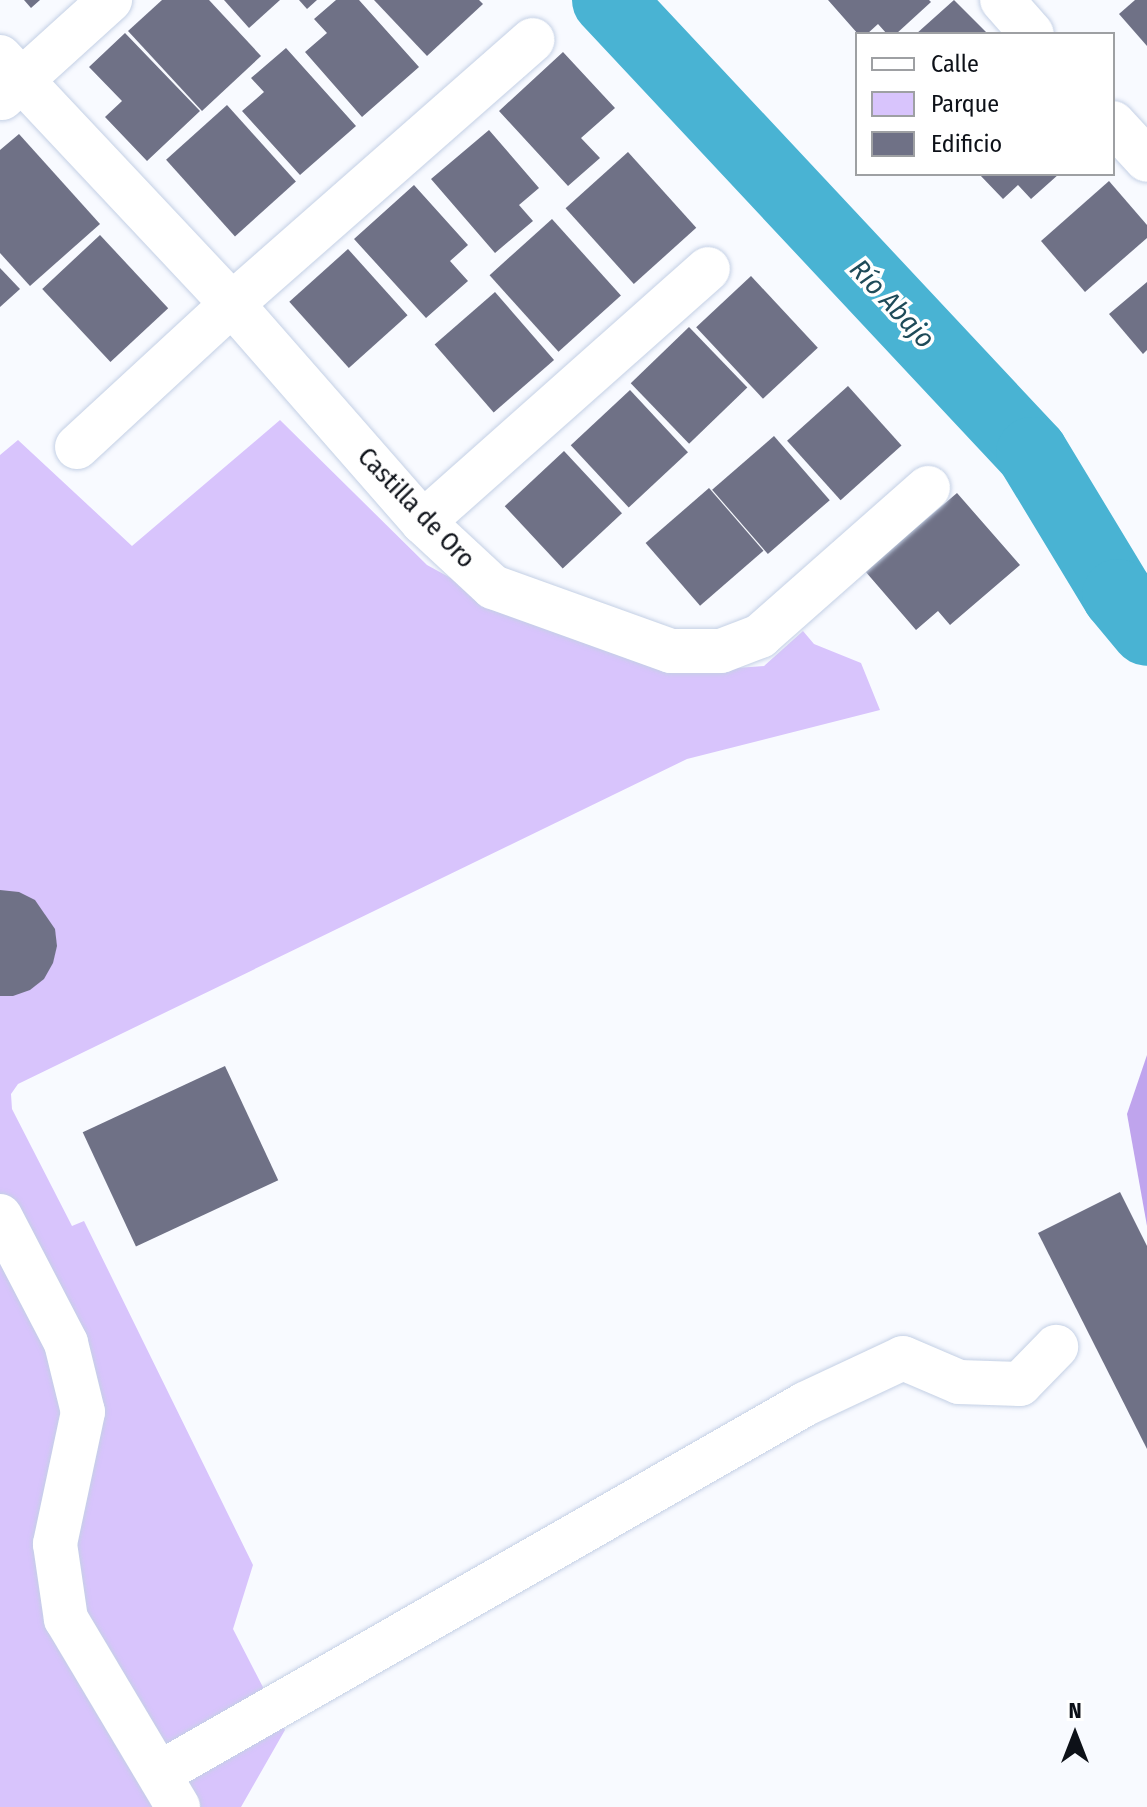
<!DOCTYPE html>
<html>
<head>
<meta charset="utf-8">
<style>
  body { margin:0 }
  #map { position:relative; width:1147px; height:1807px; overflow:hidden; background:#f8faff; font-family:"Fira Sans Condensed",sans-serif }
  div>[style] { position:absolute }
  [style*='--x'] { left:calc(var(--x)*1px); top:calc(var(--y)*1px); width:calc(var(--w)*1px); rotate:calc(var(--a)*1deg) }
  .green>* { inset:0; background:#d8c4fc }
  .forest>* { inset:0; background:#bfa4ed }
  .river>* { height:72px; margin:-36px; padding:0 36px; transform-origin:36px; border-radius:36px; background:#49b3d3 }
  .building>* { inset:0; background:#6f7186; transform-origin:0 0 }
  .roads { filter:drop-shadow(0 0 2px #c4d0e5) drop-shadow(0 0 2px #c4d0e5) }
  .minor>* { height:44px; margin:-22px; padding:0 22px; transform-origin:22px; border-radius:22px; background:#fff }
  span { translate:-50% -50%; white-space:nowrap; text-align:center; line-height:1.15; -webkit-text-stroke:7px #fff; paint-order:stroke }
  .street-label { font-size:26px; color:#0d1118 }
  .water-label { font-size:28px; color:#1e4b59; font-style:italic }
  .legend { position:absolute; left:855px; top:32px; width:260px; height:144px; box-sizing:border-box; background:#fff; border:2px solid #9ea0a3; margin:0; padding:10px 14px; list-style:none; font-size:24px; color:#0d1118 }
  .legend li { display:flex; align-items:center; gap:16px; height:40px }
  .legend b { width:40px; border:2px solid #9ea0a3 }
  .north { position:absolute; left:1035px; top:1695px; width:80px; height:80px; -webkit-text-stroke:6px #fff; paint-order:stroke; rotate:0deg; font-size:22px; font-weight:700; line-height:32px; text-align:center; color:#0d1118 }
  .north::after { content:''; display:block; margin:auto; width:28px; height:36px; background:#0d1118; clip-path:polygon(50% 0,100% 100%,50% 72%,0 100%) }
</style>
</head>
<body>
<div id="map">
  <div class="green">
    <i style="clip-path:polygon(280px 420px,427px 565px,538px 626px,668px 673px,764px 666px,803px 631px,814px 644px,861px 663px,880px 710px,687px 759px,18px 1084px,11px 1094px,12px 1109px,72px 1226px,84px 1221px,253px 1565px,233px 1629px,285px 1730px,241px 1807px,0 1807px,0 455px,18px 440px,132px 546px)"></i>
  </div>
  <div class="forest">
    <i style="clip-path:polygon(1147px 1055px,1147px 1226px,1127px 1114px)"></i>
  </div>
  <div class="river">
    <i style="--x:608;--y:0;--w:620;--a:46.89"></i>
    <i style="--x:1032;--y:453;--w:166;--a:58.8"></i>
    <i style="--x:1118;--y:595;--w:45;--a:50.4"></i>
  </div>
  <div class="building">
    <i style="clip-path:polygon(24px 0,40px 0,31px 8px)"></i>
    <i style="clip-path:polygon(162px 0,209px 0,261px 56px,202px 111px,128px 31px)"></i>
    <i style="clip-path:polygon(224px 0,280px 0,249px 28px)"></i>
    <i style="clip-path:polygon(299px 0,317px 0,307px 9px)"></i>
    <i style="clip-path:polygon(336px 0,359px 0,419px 67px,362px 117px,305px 52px,327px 33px,314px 19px)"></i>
    <i style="clip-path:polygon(374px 0,479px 0,483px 4px,427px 56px)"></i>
    <i style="clip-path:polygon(828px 0,929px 0,931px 2px,896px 34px,887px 34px,878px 24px,867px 34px,858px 34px)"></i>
    <i style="clip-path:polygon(954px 0,988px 34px,916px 34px)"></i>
    <i style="clip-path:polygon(1135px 0,1147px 0,1147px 46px,1119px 14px)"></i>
    <i style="clip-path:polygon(125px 33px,200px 111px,147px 161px,105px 117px,122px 101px,89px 67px)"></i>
    <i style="clip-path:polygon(286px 48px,356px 126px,300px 175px,242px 111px,264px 92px,251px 78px)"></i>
    <i style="clip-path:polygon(563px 52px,615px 108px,581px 138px,600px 158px,568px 186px,499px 111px)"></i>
    <i style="left:227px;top:105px;width:103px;height:82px;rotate:48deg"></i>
    <i style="clip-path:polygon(489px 130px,539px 188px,519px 205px,533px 221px,495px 253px,431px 179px)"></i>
    <i style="clip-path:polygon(19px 134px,100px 224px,30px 286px,0 253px,0 150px)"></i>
    <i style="left:628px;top:152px;width:102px;height:84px;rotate:48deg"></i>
    <i style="clip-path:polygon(979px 174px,1059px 174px,1031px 199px,1018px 185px,1003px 199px)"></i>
    <i style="clip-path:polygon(1109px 181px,1147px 225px,1147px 238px,1085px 292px,1041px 241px)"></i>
    <i style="clip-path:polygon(414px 185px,468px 245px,450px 261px,468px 281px,426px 318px,354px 239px)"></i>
    <i style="left:552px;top:219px;width:103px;height:84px;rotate:48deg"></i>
    <i style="left:100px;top:235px;width:100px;height:79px;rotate:47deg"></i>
    <i style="left:348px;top:249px;width:89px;height:79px;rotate:48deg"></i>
    <i style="clip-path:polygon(0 268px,20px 289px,0 307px)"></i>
    <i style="left:751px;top:276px;width:98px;height:75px;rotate:47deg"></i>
    <i style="clip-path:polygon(1147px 282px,1147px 350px,1143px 354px,1109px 314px)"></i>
    <i style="left:495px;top:292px;width:90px;height:80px;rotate:49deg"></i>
    <i style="left:689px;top:327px;width:84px;height:81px;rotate:46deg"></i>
    <i style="left:848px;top:386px;width:80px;height:82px;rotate:48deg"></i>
    <i style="left:630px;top:390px;width:85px;height:81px;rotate:47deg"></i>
    <i style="left:774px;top:436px;width:85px;height:82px;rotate:49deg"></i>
    <i style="left:564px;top:451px;width:85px;height:81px;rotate:47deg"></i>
    <i style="left:709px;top:488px;width:83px;height:84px;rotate:49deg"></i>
    <i style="clip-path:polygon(957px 493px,1020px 565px,950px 625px,938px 611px,916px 630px,865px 571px)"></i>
    <i style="clip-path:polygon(0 890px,19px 892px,35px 900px,55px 929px,57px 946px,53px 963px,44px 979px,30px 990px,13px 996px,0 996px)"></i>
    <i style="left:225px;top:1066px;width:126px;height:157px;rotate:65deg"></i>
    <i style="clip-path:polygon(1120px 1192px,1147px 1246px,1147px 1449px,1038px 1233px)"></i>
  </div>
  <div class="roads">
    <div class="minor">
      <i style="--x:1002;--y:0;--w:45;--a:48.6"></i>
      <i style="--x:0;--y:57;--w:339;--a:46.8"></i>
      <i style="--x:232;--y:304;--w:290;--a:48.8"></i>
      <i style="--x:423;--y:522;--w:96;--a:42.9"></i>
      <i style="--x:493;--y:587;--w:189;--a:19.8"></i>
      <i style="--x:671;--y:651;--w:50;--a:0"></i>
      <i style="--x:721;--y:651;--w:42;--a:-21"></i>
      <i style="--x:760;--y:636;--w:224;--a:-41.4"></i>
      <i style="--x:2;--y:98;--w:146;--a:-42.2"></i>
      <i style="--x:1113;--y:123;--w:50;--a:47.4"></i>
      <i style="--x:77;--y:447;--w:211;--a:-42.7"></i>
      <i style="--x:232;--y:304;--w:400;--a:-41.3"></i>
      <i style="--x:423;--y:522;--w:381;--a:-41.6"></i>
      <i style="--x:0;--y:1216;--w:143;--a:62.5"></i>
      <i style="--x:66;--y:1343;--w:71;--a:76.2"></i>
      <i style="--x:83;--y:1412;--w:135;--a:102"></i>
      <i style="--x:55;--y:1544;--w:76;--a:81.7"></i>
      <i style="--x:66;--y:1619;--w:219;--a:59.2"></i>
      <i style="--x:160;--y:1773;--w:743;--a:-29.77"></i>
      <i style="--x:805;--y:1404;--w:108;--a:-25.1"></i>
      <i style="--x:903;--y:1358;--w:61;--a:23.2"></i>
      <i style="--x:959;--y:1382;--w:61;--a:1.9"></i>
      <i style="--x:1020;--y:1384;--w:52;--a:-45.8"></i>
    </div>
  </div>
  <div class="street-label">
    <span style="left:416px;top:508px;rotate:46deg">Castilla de Oro</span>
  </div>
  <div class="water-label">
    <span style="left:892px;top:304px;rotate:47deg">Río Abajo</span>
  </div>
  <ul class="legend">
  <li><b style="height:10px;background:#fff"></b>Calle</li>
  <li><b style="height:22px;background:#d8c4fc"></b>Parque</li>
  <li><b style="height:22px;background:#6f7186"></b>Edificio</li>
  </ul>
  <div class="north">N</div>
</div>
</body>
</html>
